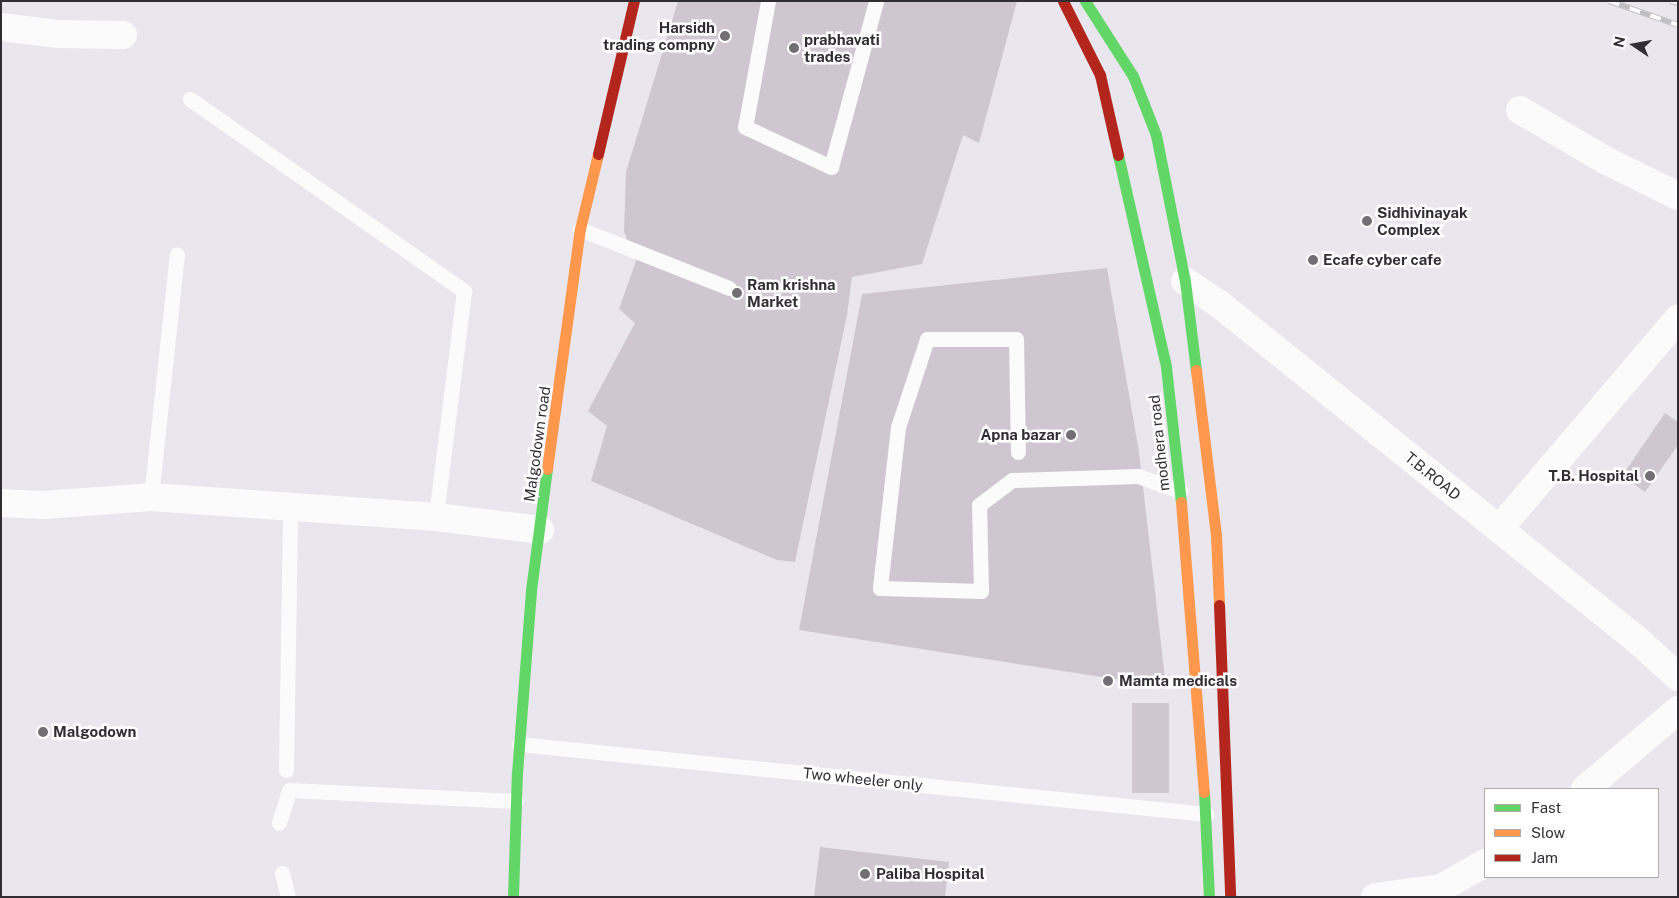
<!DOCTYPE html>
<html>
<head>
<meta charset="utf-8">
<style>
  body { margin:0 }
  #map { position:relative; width:1679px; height:898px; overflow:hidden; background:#e9e6ee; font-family:"Public Sans",sans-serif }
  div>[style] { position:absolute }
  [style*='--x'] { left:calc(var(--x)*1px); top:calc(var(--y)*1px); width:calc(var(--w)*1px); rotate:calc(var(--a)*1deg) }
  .building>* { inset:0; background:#d0c6d1; transform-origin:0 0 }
  .lane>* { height:15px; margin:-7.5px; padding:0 7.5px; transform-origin:7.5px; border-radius:7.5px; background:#fcfbfc }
  .street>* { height:28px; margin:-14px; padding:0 14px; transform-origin:14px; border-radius:14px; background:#fcfbfc }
  .fast>* { height:11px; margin:-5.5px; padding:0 5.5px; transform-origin:5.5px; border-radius:5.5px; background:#63d668 }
  .slow>* { height:11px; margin:-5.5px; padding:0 5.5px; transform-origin:5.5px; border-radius:5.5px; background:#ff974d }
  .jam>* { height:11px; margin:-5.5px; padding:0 5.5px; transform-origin:5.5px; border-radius:5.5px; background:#b3261e }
  .rail>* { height:5.5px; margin-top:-2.75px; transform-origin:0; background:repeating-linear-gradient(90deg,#fff 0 11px,#bfbfc1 0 22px); box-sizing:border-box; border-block:1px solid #bfbfc1 }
  .dots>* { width:14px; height:14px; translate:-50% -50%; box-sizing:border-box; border:2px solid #fff; border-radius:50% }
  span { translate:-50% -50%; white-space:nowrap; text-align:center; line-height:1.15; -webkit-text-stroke:5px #fff; paint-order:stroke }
  .poi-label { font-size:15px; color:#302d33; font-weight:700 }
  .right { translate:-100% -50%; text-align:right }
  .left { translate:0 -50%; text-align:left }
  .street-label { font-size:15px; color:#302d33 }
  .frame { position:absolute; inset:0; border:2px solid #302d33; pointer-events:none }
  .legend { position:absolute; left:1484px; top:788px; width:175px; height:90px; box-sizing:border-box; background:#fff; border:1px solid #acabad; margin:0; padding:6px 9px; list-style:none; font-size:15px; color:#302d33 }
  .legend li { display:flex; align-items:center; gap:10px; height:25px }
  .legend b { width:25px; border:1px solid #acabad }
  .north { position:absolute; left:1609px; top:20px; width:50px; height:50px; -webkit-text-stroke:4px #fff; paint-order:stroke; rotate:282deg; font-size:14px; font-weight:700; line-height:20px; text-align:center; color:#302d33 }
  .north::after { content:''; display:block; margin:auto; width:18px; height:22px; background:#302d33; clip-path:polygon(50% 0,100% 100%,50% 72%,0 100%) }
</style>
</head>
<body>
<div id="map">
  <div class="building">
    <i style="clip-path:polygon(678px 1px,1017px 1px,979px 143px,963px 135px,922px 264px,852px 277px,847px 315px,795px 562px,777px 560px,591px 481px,607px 426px,588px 411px,635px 323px,619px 309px,636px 261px,624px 232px,626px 172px)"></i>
    <i style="clip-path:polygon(1107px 268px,1139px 452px,1166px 687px,799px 630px,862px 294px)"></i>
    <i style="clip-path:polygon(1665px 413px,1678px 422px,1678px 445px,1645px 492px,1622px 476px)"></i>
    <i style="left:1132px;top:703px;width:37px;height:90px"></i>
    <i style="clip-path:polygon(820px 847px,949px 862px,945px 897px,814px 897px)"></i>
  </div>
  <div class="lane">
    <i style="--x:768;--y:1;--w:128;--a:100.3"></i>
    <i style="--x:745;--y:127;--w:95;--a:24.9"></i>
    <i style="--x:831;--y:167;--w:172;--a:-74.8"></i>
    <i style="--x:190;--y:99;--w:335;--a:35"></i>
    <i style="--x:464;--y:291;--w:228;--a:97.1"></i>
    <i style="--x:580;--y:229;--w:160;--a:21.6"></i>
    <i style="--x:1018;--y:452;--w:113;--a:-91"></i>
    <i style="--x:1016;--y:339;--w:89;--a:180"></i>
    <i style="--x:927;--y:339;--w:93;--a:108.2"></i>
    <i style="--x:898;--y:427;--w:162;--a:96.4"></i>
    <i style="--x:880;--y:588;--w:101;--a:1.7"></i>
    <i style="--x:981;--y:591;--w:86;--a:-91.3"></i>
    <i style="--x:979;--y:505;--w:41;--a:-37.1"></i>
    <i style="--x:1012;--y:480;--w:126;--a:-1.8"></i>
    <i style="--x:1138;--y:476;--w:45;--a:19.7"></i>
    <i style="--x:151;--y:497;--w:244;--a:-83.9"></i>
    <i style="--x:519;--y:744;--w:691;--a:5.82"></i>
    <i style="--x:286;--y:770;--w:263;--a:-89.1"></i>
    <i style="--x:279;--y:823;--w:34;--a:-73"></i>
    <i style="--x:289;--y:790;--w:227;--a:2.8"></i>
    <i style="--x:282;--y:873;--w:25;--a:76"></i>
  </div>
  <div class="street">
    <i style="--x:1;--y:27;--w:56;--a:7.1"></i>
    <i style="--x:57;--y:34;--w:66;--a:0.9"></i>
    <i style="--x:1520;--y:110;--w:99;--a:30.5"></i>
    <i style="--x:1605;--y:160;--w:81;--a:26.3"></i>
    <i style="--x:1185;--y:281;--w:40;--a:34"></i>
    <i style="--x:1218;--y:303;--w:536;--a:38.79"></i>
    <i style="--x:1636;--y:639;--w:57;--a:42.1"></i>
    <i style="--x:1;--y:503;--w:42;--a:2.7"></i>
    <i style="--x:43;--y:505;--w:108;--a:-4.2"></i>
    <i style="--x:151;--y:497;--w:286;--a:4"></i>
    <i style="--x:436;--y:517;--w:105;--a:7.1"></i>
    <i style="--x:1499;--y:529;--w:276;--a:-49.6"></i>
    <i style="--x:1585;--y:789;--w:122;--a:-40.3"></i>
    <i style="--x:1375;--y:897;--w:67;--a:-7.8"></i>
    <i style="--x:1441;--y:888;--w:51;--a:-29.6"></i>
  </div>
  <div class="fast">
    <i style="--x:1085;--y:1;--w:89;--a:57.4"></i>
    <i style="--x:1133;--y:76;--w:63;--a:68.7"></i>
    <i style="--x:1156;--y:135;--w:149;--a:78.8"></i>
    <i style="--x:1185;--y:281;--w:90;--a:83"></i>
    <i style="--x:1118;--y:155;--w:217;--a:77.2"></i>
    <i style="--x:1166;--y:367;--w:136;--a:83.7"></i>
    <i style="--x:1204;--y:792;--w:105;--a:87.3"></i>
    <i style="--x:513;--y:897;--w:124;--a:-88.2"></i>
    <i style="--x:517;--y:773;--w:184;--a:-85.6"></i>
    <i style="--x:531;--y:590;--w:122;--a:-82.5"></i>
  </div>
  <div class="slow">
    <i style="--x:1196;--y:370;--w:166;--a:83.1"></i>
    <i style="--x:1216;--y:535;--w:70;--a:87.5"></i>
    <i style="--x:547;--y:469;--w:242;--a:-82.2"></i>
    <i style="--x:580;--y:229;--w:77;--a:-76.5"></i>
    <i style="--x:1181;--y:502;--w:291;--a:85.5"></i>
  </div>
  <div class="jam">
    <i style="--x:1063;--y:1;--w:83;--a:63.4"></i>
    <i style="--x:1100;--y:75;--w:82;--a:77.3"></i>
    <i style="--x:598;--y:154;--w:157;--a:-76.8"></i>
    <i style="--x:1219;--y:605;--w:292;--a:87.8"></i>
  </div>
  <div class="rail">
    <i style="--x:1609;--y:1;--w:73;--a:19.2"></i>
    <i style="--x:1670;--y:1;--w:8;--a:14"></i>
  </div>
  <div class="dots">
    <i style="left:725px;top:36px;background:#716e74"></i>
    <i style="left:794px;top:48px;background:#716e74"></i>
    <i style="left:1367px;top:221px;background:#716e74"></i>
    <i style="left:1313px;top:260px;background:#716e74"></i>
    <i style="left:737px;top:293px;background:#716e74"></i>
    <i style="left:1071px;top:435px;background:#716e74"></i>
    <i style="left:1650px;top:476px;background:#716e74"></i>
    <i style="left:1108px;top:681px;background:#716e74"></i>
    <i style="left:43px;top:732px;background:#716e74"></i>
    <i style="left:865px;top:874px;background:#716e74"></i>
  </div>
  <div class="poi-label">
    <span class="right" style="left:715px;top:36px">Harsidh<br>trading compny</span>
    <span class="left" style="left:804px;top:48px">prabhavati<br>trades</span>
    <span class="left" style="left:1377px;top:221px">Sidhivinayak<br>Complex</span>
    <span class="left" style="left:1323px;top:260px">Ecafe cyber cafe</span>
    <span class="left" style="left:747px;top:293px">Ram krishna<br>Market</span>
    <span class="right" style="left:1061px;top:435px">Apna bazar</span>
    <span class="right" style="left:1639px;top:476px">T.B. Hospital</span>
    <span class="left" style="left:1119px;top:681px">Mamta medicals</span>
    <span class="left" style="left:53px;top:732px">Malgodown</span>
    <span class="left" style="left:876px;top:874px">Paliba Hospital</span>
  </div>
  <div class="street-label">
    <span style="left:1159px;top:443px;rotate:-96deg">modhera road</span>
    <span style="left:537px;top:444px;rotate:-82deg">Malgodown road</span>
    <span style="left:1433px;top:476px;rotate:39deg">T.B.ROAD</span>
    <span style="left:863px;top:779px;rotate:6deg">Two wheeler only</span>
  </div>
  <div class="frame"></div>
  <ul class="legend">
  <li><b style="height:6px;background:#63d668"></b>Fast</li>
  <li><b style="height:6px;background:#ff974d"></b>Slow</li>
  <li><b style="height:6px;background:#b3261e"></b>Jam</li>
  </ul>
  <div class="north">N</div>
</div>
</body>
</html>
